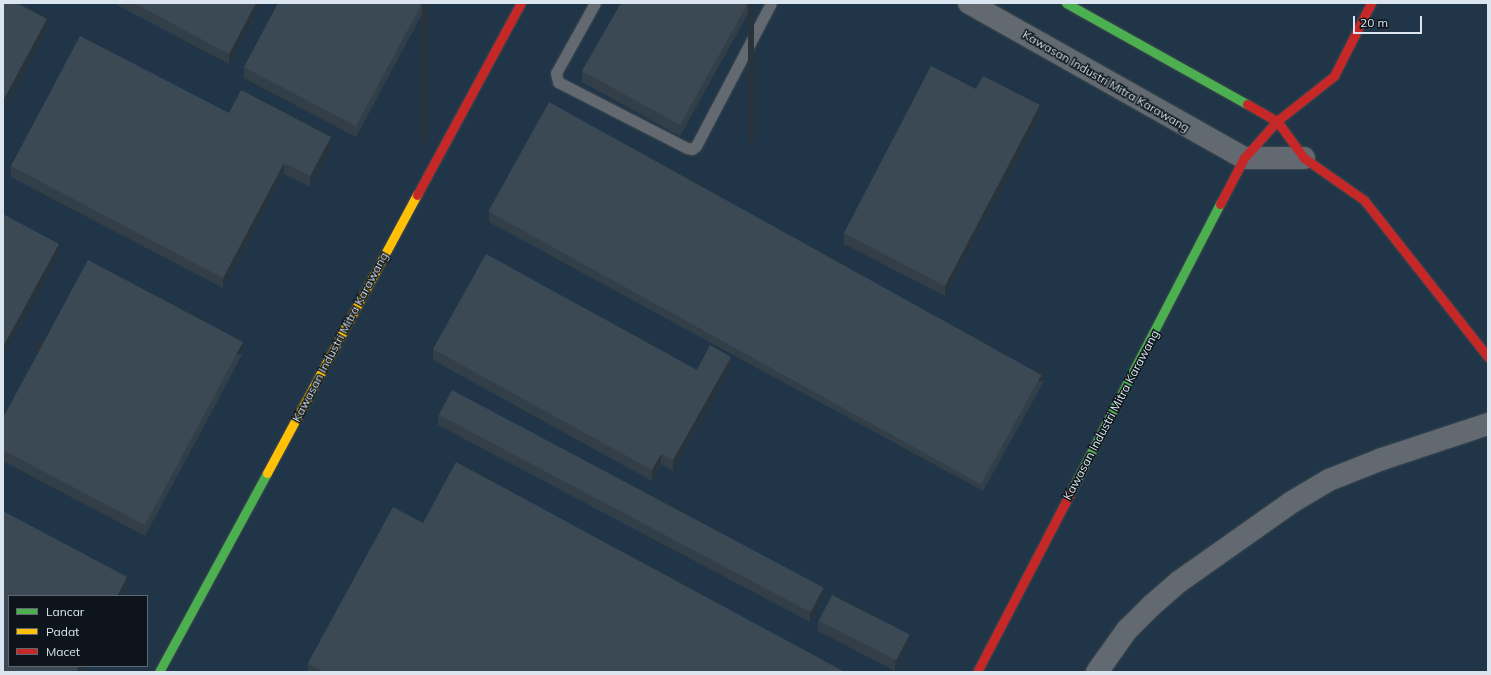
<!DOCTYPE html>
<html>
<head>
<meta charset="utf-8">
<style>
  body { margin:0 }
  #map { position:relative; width:1491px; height:675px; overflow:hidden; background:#232c34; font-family:Mulish,sans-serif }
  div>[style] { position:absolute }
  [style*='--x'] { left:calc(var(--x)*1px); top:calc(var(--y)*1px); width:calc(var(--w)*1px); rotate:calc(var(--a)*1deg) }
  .built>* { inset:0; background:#203648 }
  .roads { filter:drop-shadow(0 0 1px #3e474d) drop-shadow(0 0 1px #3e474d) }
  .lane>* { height:11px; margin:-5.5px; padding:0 5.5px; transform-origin:5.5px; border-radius:5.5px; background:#626970 }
  .street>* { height:22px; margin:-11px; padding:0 11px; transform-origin:11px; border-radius:11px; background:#626970 }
  .fast>* { height:9px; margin:-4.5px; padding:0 4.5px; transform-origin:4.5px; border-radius:4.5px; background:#4caf50 }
  .slow>* { height:9px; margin:-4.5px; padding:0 4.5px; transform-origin:4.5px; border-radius:4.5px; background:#ffc107 }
  .jam>* { height:9px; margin:-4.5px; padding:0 4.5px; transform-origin:4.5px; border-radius:4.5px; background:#c62828 }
  .wall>* { inset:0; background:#333f48 }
  .shaded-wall>* { inset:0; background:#29333b; transform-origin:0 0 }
  .building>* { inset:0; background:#3b4954; transform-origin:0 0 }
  span { translate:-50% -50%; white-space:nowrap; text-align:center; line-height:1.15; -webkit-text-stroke:3px #0d141b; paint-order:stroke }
  .street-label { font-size:12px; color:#dae5ef }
  .frame { position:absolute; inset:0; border:4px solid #dae5ef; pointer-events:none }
  .legend { position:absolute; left:8px; top:595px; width:140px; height:72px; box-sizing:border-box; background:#0d141b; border:1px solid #5f6870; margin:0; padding:5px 7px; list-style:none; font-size:12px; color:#dae5ef }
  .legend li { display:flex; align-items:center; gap:8px; height:20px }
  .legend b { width:20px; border:1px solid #5f6870 }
  .scale { position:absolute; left:1353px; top:16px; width:69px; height:18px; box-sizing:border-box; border:2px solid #dae5ef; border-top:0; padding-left:5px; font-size:12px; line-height:14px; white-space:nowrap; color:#dae5ef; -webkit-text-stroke:3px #0d141b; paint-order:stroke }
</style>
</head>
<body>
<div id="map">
  <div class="built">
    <i style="clip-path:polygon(evenodd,3px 3px,1488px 3px,1488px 672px,3px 672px,3px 3px,9px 596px,147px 596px,147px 666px,9px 666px,9px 596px)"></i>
  </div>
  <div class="roads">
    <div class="lane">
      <i style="--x:595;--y:3;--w:80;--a:119.1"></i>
      <i style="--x:556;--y:73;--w:9;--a:77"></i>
      <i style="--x:558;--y:82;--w:145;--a:27.1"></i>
      <i style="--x:687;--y:148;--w:5;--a:11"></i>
      <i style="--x:692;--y:149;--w:5;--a:-37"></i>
      <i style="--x:696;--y:146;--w:161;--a:-62.3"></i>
    </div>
    <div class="street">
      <i style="--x:969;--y:3;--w:316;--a:29.4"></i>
      <i style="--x:1244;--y:158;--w:60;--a:0"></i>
      <i style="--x:1097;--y:672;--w:52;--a:-54.5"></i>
      <i style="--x:1127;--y:630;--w:34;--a:-45"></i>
      <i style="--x:1151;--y:606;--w:38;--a:-41"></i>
      <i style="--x:1180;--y:581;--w:137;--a:-35.2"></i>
      <i style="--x:1292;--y:502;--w:43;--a:-30.7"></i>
      <i style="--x:1329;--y:480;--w:57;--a:-21.6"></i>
      <i style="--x:1382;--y:459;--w:112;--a:-18.3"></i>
    </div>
    <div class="fast">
      <i style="--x:1066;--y:3;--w:207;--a:29.2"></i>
      <i style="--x:1070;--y:493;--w:326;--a:-62.6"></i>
      <i style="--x:159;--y:672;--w:226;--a:-61.5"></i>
    </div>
    <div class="slow">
      <i style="--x:267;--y:473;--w:316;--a:-61.7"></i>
    </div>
    <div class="jam">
      <i style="--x:1247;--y:104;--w:34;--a:30"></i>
      <i style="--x:1277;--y:121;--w:46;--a:53.9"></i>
      <i style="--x:1304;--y:158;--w:73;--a:35"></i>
      <i style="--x:1364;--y:200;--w:200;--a:51.7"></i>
      <i style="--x:417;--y:195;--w:218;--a:-61.6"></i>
      <i style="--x:1220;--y:204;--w:52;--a:-62.4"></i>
      <i style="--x:1244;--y:158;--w:50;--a:-48.3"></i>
      <i style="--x:1277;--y:121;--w:73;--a:-38.3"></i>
      <i style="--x:1334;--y:76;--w:82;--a:-63.1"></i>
      <i style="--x:977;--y:672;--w:202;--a:-62.5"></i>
    </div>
  </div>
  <div class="wall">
    <i style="clip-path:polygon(117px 3px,262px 3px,229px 64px,117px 5px)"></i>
    <i style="clip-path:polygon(428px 3px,356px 137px,244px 78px,244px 67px)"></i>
    <i style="clip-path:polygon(754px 3px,680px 136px,582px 82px,582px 71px)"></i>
    <i style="clip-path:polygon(229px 113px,331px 148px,310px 187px,284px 174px,223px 288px,11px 177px,11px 166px)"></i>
    <i style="clip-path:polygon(1040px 116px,945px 296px,844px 244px,844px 233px)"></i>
    <i style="clip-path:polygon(489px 212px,1044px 381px,983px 491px,489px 222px)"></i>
    <i style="clip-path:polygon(433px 349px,697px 370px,731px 368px,673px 471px,661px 464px,652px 481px,433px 360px)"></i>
    <i style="clip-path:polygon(243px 353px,145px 536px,3px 461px,3px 418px)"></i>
    <i style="clip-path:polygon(438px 414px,824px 598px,810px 622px,438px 425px)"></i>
    <i style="clip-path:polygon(423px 523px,843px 672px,308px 672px,308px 663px)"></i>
    <i style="clip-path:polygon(818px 620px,909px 645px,895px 671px,818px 631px)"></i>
  </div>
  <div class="shaded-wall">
    <i style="clip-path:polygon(256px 3px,262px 3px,229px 64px,229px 54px)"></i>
    <i style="left:422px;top:3px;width:6px;height:140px"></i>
    <i style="left:748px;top:3px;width:6px;height:140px"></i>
    <i style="clip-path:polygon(47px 19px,47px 30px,3px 112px,3px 101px)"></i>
    <i style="clip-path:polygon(1040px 105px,1040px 116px,945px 296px,945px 286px)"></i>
    <i style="clip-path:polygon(331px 137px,331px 148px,310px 187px,310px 176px)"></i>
    <i style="clip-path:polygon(284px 163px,284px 174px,223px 288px,223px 278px)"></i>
    <i style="clip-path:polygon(59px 244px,59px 255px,3px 358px,3px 347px)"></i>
    <i style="left:243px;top:342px;width:11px;height:208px;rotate:90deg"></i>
    <i style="clip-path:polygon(731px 357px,731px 368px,673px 471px,673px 460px)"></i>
    <i style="left:1044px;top:371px;width:10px;height:126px;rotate:90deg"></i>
    <i style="clip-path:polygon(661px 454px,661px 464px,652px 481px,652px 470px)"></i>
    <i style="clip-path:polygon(127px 577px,127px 587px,122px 596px,117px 596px)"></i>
    <i style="clip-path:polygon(824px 587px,824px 598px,810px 622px,810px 612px)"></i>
    <i style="clip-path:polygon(909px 635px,909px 645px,895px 671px,895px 660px)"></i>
    <i style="clip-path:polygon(79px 666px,85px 666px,82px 672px,76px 672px)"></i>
  </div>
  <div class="building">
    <i style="clip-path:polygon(3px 3px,17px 3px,47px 19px,3px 101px)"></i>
    <i style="clip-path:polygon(134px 3px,256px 3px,229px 54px)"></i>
    <i style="clip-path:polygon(278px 3px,422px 3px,356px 126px,244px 67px)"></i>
    <i style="clip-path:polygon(621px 3px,748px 3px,680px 125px,582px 71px)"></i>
    <i style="clip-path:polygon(80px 36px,229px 113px,241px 90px,331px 137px,310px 176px,284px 163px,223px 278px,11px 166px)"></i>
    <i style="clip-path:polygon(931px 66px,976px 89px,983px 76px,1040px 105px,945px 286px,844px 233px)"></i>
    <i style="left:549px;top:102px;width:563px;height:125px;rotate:29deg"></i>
    <i style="clip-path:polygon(3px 214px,59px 244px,3px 347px)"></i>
    <i style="clip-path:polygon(486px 254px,697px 370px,710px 345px,731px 357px,673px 460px,661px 454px,652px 470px,433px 349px)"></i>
    <i style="clip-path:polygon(88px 260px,243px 342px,145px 525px,3px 450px,3px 418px)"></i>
    <i style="left:452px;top:390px;width:421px;height:28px;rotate:28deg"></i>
    <i style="clip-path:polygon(456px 462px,843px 671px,843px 672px,324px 672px,308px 663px,393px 507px,423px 523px)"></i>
    <i style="clip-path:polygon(3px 511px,127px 577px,117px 596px,9px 596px,9px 666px,79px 666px,76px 672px,3px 672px)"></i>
    <i style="left:832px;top:595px;width:87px;height:29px;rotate:27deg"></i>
  </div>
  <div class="street-label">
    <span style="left:1106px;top:81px;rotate:30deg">Kawasan Industri Mitra Karawang</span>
    <span style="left:340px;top:337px;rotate:-62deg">Kawasan Industri Mitra Karawang</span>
    <span style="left:1111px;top:415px;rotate:-62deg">Kawasan Industri Mitra Karawang</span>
  </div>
  <div class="frame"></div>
  <ul class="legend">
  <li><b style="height:5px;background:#4caf50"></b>Lancar</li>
  <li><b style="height:5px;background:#ffc107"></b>Padat</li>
  <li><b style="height:5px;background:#c62828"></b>Macet</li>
  </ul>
  <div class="scale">20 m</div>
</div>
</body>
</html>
